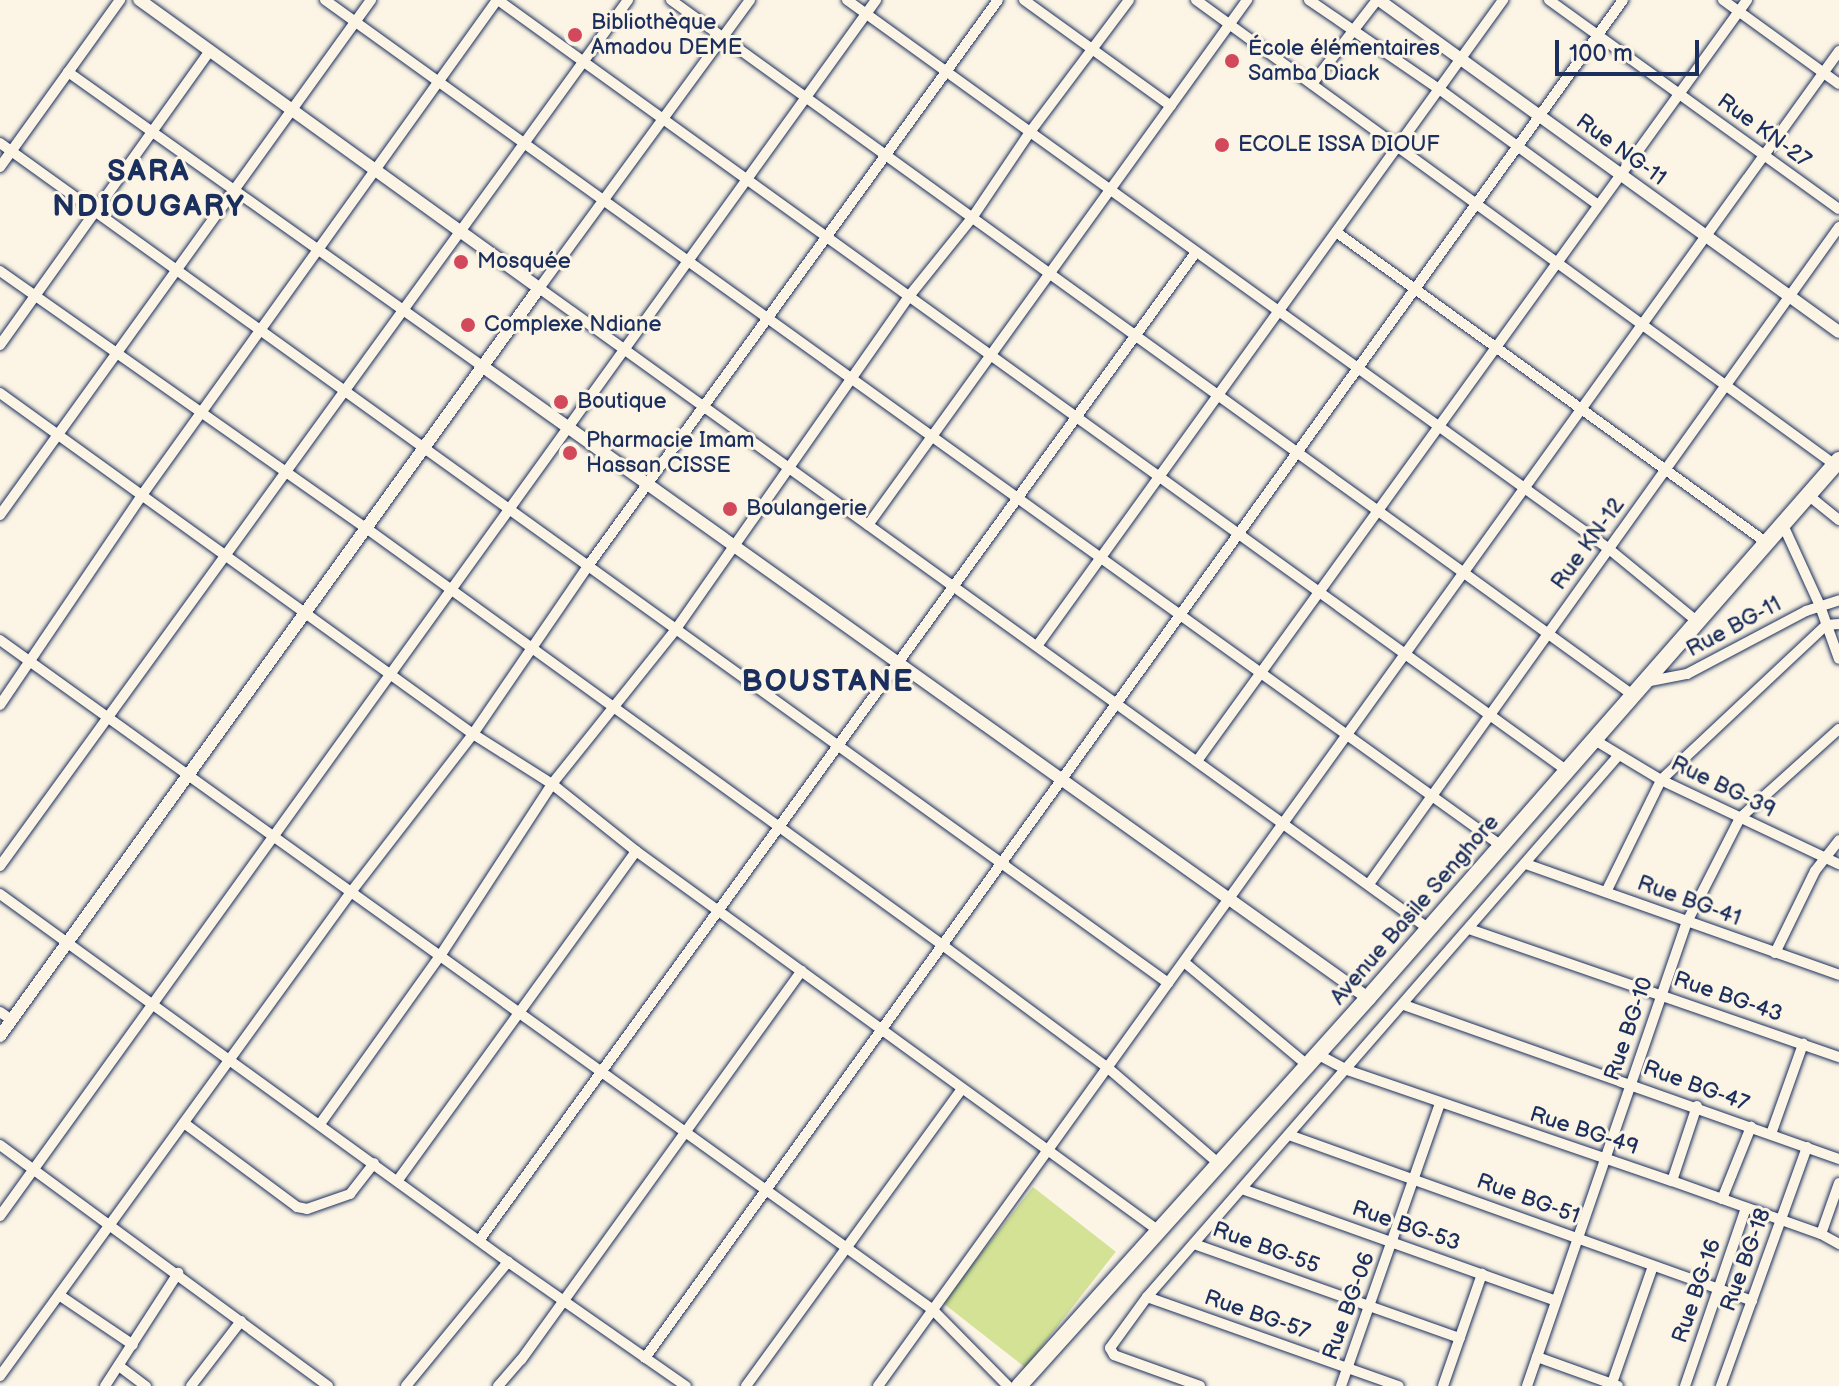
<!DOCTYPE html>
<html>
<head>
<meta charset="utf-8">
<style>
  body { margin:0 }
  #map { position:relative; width:1839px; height:1386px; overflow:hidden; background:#fcf5e5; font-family:"Balsamiq Sans",sans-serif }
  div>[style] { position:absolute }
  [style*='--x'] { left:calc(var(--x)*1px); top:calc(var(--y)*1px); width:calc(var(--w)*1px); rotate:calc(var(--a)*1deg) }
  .green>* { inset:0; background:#d3e295; transform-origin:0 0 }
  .roads { filter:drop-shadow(0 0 2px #1b2f5e) drop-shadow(0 0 2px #1b2f5e) }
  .minor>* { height:10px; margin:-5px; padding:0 5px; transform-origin:5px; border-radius:5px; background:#fcf5e5 }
  .tertiary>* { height:12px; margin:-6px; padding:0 6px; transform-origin:6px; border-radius:6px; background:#fcf5e5 }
  .trunk>* { height:16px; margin:-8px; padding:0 8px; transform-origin:8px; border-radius:8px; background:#fcf5e5 }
  .dots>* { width:22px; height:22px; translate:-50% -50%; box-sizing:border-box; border:4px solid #fcf5e5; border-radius:50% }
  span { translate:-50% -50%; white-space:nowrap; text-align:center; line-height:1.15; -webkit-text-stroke:6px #fcf5e5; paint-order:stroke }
  .poi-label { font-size:22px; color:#1b2f5e }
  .left { translate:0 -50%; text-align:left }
  .street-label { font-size:22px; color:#1b2f5e }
  .district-label { font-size:30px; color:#1b2f5e; font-weight:700; letter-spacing:2px }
  .scale { position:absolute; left:1555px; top:40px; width:144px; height:36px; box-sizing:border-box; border:4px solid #1b2f5e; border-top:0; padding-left:10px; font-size:24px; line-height:28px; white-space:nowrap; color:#1b2f5e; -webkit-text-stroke:6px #fcf5e5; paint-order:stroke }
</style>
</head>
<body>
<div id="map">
  <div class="green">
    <i style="left:1033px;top:1187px;width:105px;height:147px;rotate:38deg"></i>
  </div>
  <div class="roads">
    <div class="minor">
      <i style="--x:325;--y:0;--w:1447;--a:35.72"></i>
      <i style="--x:498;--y:0;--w:1317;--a:35.79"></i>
      <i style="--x:671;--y:0;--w:1187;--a:35.85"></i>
      <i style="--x:750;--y:0;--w:357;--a:126.2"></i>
      <i style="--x:539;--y:288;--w:1097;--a:35.76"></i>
      <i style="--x:847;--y:0;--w:939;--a:35.77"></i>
      <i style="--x:1609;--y:549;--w:115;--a:39.4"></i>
      <i style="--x:1024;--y:0;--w:181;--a:35.8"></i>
      <i style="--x:1196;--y:0;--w:790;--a:36.04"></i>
      <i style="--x:1309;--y:0;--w:158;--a:34.4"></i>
      <i style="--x:1439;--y:89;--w:197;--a:36.1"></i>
      <i style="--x:1549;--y:0;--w:357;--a:35.8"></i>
      <i style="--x:1723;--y:0;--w:143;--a:35.9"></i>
      <i style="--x:68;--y:72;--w:508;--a:35.38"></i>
      <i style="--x:1312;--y:84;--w:106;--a:-52.3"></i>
      <i style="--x:0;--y:143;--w:1439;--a:35.72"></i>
      <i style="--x:0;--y:167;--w:206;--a:-54.3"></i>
      <i style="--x:1336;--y:232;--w:531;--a:35.81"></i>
      <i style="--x:0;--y:271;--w:447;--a:35.1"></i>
      <i style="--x:366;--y:528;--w:710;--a:35.88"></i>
      <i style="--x:941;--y:944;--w:208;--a:36.6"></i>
      <i style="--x:1108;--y:1068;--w:145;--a:40.8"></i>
      <i style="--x:0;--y:345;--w:361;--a:-54.5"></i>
      <i style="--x:0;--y:393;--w:583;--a:35.79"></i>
      <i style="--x:473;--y:734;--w:93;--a:32.3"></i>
      <i style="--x:552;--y:784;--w:107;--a:38.6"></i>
      <i style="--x:636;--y:851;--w:646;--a:36"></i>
      <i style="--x:1808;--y:495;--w:40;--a:39"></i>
      <i style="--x:0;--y:515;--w:635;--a:-54.23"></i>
      <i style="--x:868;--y:525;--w:648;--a:-54.17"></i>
      <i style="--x:1783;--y:525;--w:89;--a:65.4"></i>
      <i style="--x:1820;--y:606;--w:56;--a:70.3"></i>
      <i style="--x:0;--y:640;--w:1149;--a:35.68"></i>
      <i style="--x:933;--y:1310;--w:107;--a:45.4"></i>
      <i style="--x:1037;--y:646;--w:797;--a:-54.19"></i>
      <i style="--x:1645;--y:682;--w:43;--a:-10.8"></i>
      <i style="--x:1687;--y:674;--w:135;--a:-27.9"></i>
      <i style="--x:1806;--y:611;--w:35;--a:-18"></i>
      <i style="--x:0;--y:705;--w:254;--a:-55.9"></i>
      <i style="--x:142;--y:495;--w:609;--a:-54.35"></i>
      <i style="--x:1593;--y:739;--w:79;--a:31.1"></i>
      <i style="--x:1661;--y:780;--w:197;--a:25.3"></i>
      <i style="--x:1197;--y:761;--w:939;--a:-54.14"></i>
      <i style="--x:1526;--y:864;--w:332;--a:19.5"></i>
      <i style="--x:0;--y:866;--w:1070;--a:-54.05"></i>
      <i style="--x:1369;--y:884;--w:808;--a:-54.42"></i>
      <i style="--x:1606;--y:892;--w:125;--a:-63.8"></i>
      <i style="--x:1661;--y:780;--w:226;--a:-43.2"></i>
      <i style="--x:1826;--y:625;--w:13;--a:-4"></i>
      <i style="--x:0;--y:894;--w:627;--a:35.92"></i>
      <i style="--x:508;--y:1262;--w:217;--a:34.9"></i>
      <i style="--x:1469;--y:929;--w:392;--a:19.1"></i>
      <i style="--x:1775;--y:953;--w:91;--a:-64"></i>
      <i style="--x:1815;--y:871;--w:39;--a:-52"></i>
      <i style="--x:1184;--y:962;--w:160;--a:39.9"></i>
      <i style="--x:1404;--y:1005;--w:461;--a:19.5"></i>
      <i style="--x:0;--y:1012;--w:14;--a:34"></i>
      <i style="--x:1317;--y:1054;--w:34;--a:28"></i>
      <i style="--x:1347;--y:1070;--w:343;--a:18.9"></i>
      <i style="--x:1672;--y:1181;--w:158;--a:19.6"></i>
      <i style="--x:1821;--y:1234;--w:21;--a:29"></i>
      <i style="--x:184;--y:1123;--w:141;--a:36.6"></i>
      <i style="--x:297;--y:1207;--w:10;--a:11"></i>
      <i style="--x:307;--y:1209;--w:46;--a:-19.2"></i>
      <i style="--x:350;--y:1194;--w:39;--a:-52"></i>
      <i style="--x:320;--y:1124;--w:206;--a:-54.5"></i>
      <i style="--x:440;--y:956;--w:205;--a:-56.9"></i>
      <i style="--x:552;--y:784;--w:198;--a:-51.3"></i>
      <i style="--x:676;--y:629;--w:408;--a:-55"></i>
      <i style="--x:910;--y:295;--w:99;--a:-51.2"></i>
      <i style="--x:972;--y:218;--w:104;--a:-56"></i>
      <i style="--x:1030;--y:132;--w:165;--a:-53.1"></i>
      <i style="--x:1771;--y:1134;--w:96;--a:-70.4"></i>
      <i style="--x:1289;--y:1135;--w:492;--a:19.7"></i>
      <i style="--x:0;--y:1145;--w:407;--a:36.3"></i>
      <i style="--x:398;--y:1180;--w:406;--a:-54.1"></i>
      <i style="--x:1672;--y:1181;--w:79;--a:-71.6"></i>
      <i style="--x:1242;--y:1189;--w:333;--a:19.6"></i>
      <i style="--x:1722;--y:1199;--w:78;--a:-68.1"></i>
      <i style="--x:0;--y:1216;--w:1499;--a:-54.23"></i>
      <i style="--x:1821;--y:1234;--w:54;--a:-70.6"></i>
      <i style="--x:480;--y:1239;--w:1219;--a:-54.04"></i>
      <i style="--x:1194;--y:1244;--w:282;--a:19.5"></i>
      <i style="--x:59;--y:1295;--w:89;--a:34"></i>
      <i style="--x:1147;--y:1297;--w:267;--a:19.5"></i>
      <i style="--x:1537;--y:1357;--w:86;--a:19.7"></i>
      <i style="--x:645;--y:1358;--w:1674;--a:-54.24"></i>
      <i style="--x:119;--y:1366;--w:34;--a:37"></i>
      <i style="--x:0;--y:1376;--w:598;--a:-54.05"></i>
      <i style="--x:351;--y:892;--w:200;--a:-52.3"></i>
      <i style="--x:473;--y:734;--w:204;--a:-55.6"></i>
      <i style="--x:588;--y:566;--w:699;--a:-54.08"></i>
      <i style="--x:105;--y:1386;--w:135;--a:-57.1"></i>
      <i style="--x:191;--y:1386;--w:82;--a:-52.4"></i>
      <i style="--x:406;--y:1386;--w:161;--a:-50.6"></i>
      <i style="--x:498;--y:1386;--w:35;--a:-49"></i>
      <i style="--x:521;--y:1360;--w:480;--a:-54.2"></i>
      <i style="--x:746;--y:1386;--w:367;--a:-54"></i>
      <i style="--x:878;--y:1386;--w:1645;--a:-54.25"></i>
      <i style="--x:1200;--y:1386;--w:91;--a:-160.2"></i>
      <i style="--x:1114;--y:1355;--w:8;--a:-120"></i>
      <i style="--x:1110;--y:1348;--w:63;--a:-54"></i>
      <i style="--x:1147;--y:1297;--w:716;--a:-48.96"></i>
      <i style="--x:1341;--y:1386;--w:300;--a:-70.7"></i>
      <i style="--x:1443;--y:1386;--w:119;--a:-70.8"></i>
      <i style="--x:1527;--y:1386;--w:491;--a:-71"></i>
      <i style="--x:1687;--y:922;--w:117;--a:-63"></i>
      <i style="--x:1740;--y:818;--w:133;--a:-42"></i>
      <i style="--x:1611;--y:1386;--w:127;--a:-70.7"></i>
      <i style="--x:1685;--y:1386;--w:188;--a:-71.1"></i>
      <i style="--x:1721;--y:1386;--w:254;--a:-70.2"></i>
    </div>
    <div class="tertiary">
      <i style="--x:1379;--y:0;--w:567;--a:35.82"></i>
      <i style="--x:482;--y:366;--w:1088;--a:35.5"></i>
      <i style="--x:0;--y:1036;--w:922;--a:-54.22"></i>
      <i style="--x:539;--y:288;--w:493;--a:-144.2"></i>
    </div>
    <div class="trunk">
      <i style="--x:1019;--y:1386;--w:522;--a:-48.03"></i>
      <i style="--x:1368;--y:998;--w:715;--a:-48.8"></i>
    </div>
  </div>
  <div class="dots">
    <i style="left:575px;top:35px;background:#d1495b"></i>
    <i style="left:1232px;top:61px;background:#d1495b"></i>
    <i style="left:1222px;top:145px;background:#d1495b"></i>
    <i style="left:461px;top:262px;background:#d1495b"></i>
    <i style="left:468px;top:325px;background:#d1495b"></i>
    <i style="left:561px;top:402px;background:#d1495b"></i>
    <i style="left:570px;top:453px;background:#d1495b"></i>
    <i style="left:730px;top:509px;background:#d1495b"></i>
  </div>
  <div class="poi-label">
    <span class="left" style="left:591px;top:35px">Bibliothèque<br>Amadou DEME</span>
    <span class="left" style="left:1248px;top:61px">École élémentaires<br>Samba Diack</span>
    <span class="left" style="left:1238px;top:145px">ECOLE ISSA DIOUF</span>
    <span class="left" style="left:477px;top:262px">Mosquée</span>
    <span class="left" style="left:484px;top:325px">Complexe Ndiane</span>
    <span class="left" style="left:577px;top:402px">Boutique</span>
    <span class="left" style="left:586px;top:453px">Pharmacie Imam<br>Hassan CISSE</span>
    <span class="left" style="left:746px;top:509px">Boulangerie</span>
  </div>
  <div class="street-label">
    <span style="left:1764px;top:131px;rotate:36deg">Rue KN-27</span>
    <span style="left:1621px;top:150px;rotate:36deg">Rue NG-11</span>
    <span style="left:1588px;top:544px;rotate:-54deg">Rue KN-12</span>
    <span style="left:1734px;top:627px;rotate:-28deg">Rue BG-11</span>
    <span style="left:1723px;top:787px;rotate:26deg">Rue BG-39</span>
    <span style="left:1689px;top:901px;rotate:20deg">Rue BG-41</span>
    <span style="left:1415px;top:910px;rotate:-49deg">Avenue Basile Senghore</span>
    <span style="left:1728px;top:997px;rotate:19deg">Rue BG-43</span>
    <span style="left:1629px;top:1029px;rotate:-71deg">Rue BG-10</span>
    <span style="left:1696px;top:1086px;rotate:20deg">Rue BG-47</span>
    <span style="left:1584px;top:1131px;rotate:18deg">Rue BG-49</span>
    <span style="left:1528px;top:1199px;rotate:20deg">Rue BG-51</span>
    <span style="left:1406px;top:1226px;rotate:19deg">Rue BG-53</span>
    <span style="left:1266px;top:1248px;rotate:20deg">Rue BG-55</span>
    <span style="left:1746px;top:1260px;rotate:-70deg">Rue BG-18</span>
    <span style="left:1697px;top:1291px;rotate:-71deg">Rue BG-16</span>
    <span style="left:1349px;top:1306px;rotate:-70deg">Rue BG-06</span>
    <span style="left:1257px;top:1315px;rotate:19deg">Rue BG-57</span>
  </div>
  <div class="district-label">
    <span style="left:149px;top:189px">SARA<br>NDIOUGARY</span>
    <span style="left:828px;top:682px">BOUSTANE</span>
  </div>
  <div class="scale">100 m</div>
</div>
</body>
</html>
